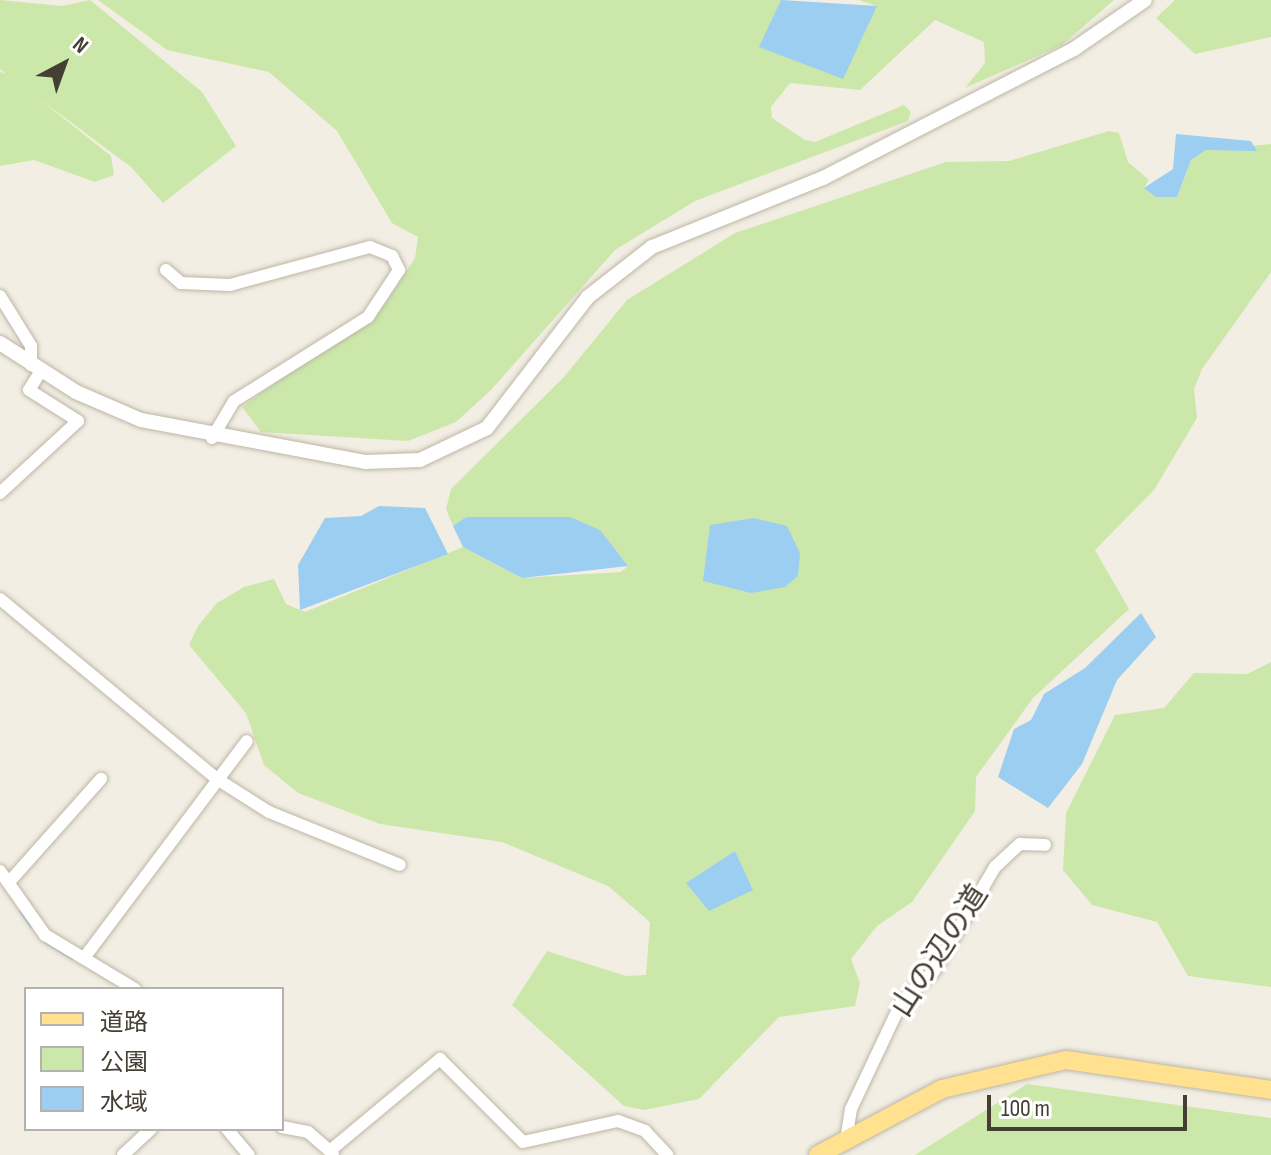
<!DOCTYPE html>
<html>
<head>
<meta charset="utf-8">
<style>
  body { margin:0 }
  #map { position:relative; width:1271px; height:1155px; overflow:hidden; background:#f2eee3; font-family:"Sofia Sans Condensed","Noto Sans JP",sans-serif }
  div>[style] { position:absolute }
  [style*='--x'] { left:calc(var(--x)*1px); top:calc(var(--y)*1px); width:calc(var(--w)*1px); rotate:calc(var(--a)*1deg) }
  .green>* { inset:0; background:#cbe8aa }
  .water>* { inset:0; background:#9ccef2 }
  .stream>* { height:4px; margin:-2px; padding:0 2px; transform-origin:2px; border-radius:2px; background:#9ccef2 }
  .roads { filter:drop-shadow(0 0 2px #beb6a6) drop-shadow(0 0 2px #beb6a6) }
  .minor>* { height:12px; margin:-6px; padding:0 6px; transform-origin:6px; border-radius:6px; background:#fff }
  .tertiary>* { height:14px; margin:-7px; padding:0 7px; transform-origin:7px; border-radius:7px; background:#fff }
  .primary>* { height:18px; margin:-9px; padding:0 9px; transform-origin:9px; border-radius:9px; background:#ffe18f }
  span { translate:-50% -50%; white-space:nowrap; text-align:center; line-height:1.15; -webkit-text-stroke:7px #fff; paint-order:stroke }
  .street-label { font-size:30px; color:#443e33 }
  .legend { position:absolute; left:24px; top:987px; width:260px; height:144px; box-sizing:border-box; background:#fff; border:2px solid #b4b2ad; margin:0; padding:10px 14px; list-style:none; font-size:24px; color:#443e33 }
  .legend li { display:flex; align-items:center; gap:16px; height:40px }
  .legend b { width:40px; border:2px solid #b4b2ad }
  .north { position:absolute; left:24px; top:24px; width:80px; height:80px; -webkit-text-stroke:6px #fff; paint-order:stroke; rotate:41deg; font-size:22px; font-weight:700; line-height:32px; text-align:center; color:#443e33 }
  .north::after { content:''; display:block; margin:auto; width:28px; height:36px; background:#443e33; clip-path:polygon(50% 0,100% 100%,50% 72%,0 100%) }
  .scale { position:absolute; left:987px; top:1095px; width:200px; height:36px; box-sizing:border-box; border:4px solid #443e33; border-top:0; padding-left:10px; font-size:24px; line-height:28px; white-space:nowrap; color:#443e33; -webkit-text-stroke:6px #fff; paint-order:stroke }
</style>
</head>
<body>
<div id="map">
  <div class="green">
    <i style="clip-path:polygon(0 0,62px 6px,90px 0,202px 92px,236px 146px,163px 203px,131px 167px,37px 97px,111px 156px,114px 175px,95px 182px,34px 160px,0 166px,0 72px,6px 74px,0 69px)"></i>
    <i style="clip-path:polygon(98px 0,781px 0,760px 47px,876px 6px,859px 0,1114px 0,1062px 45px,965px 88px,985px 63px,984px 42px,935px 20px,860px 90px,790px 83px,771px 107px,772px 118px,805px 140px,815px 142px,904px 105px,911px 112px,908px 121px,695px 201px,615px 250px,491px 390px,456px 422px,408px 441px,261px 432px,242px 407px,385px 304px,415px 258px,418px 237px,392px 223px,337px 131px,269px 72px,167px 50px)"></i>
    <i style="clip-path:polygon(1175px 0,1271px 0,1271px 37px,1195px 54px,1156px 18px)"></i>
    <i style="clip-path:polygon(1109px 131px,1119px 133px,1128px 162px,1149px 180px,1144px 188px,1177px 197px,1191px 160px,1206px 150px,1271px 144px,1271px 272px,1202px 369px,1194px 389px,1197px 418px,1154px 490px,1095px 550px,1129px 609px,1033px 698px,976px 777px,975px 811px,912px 902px,877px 926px,851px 959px,860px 983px,855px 1006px,779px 1017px,699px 1099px,644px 1110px,624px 1106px,512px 1005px,547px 951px,626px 976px,646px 975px,650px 922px,608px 886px,502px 842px,380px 824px,298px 793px,264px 765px,246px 713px,189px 645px,198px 626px,217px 603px,244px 587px,274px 579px,286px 604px,305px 612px,463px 547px,522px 578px,621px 572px,628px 566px,513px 519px,466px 517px,453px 526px,446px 509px,451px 489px,564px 377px,627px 300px,735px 233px,946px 162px,1009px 161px)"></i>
    <i style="clip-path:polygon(1271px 662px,1271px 987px,1188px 976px,1157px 922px,1092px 905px,1063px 870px,1066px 813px,1115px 715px,1164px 708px,1194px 673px,1247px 674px)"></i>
    <i style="clip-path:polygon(1027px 1084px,1271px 1118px,1271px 1155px,915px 1155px)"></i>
  </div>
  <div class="water">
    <i style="clip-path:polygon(781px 0,877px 6px,843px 79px,759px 47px)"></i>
    <i style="clip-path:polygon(1176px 134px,1251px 141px,1257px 151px,1206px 150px,1191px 160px,1177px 197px,1156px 197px,1144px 188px,1173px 169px)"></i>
    <i style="clip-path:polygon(379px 506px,425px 508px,448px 554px,300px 610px,298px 565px,325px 518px,361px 516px)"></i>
    <i style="clip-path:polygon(466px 517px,570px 517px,600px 530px,628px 566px,522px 578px,463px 547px,453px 526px)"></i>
    <i style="clip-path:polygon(754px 518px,787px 526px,800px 553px,798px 576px,785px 587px,751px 593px,703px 581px,710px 525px)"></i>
    <i style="clip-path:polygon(1141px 613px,1156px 637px,1117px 680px,1082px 764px,1048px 808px,998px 777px,1014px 729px,1031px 720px,1044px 694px,1085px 668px)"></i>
    <i style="clip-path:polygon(735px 851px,753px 890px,709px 911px,686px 883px)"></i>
  </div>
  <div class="stream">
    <i style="--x:21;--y:911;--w:19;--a:55"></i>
    <i style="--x:46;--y:942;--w:31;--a:31"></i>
  </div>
  <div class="roads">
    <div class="minor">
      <i style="--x:166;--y:270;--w:20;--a:41"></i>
      <i style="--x:181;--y:283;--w:49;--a:2.3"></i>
      <i style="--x:230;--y:285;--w:145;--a:-15.2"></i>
      <i style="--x:370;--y:247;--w:24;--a:22"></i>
      <i style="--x:392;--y:256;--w:16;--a:63"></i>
      <i style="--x:399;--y:270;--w:56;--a:123.4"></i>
      <i style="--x:368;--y:317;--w:158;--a:147.9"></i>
      <i style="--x:234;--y:401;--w:43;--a:120.7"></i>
      <i style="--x:0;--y:296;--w:59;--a:58.2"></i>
      <i style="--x:31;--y:346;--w:19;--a:90"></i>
      <i style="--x:0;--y:493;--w:106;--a:-42.7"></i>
      <i style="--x:78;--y:421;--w:58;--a:-147.7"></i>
      <i style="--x:29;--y:390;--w:22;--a:-58"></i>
      <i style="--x:0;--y:599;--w:282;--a:39.7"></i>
      <i style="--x:217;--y:779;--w:62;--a:32.4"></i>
      <i style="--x:269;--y:812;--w:141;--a:22"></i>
      <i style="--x:0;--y:871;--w:78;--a:54.9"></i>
      <i style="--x:45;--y:935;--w:105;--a:31"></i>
      <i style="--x:10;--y:881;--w:137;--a:-48.3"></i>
      <i style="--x:87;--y:954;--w:266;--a:-53.1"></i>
      <i style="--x:282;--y:1127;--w:26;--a:11"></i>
      <i style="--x:308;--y:1132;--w:33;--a:41"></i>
      <i style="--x:227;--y:1129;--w:34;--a:50"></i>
      <i style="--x:847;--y:1134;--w:25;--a:-81"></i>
      <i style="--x:851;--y:1109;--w:119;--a:-64.7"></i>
      <i style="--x:902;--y:1001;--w:44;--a:-43.2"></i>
      <i style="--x:934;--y:971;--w:121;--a:-59.6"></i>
      <i style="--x:995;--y:867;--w:34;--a:-43"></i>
      <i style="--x:1020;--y:844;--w:25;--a:2"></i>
      <i style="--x:332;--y:1149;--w:141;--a:-39.8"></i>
      <i style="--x:440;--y:1059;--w:117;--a:45"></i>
      <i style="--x:523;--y:1142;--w:97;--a:-12.5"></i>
      <i style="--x:618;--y:1121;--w:29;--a:20"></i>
      <i style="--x:645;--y:1131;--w:33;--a:47"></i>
      <i style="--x:123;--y:1155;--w:38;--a:-43"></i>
    </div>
    <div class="tertiary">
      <i style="--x:0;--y:343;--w:90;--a:32.8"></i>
      <i style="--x:76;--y:392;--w:71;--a:23.3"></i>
      <i style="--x:141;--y:420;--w:229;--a:10.6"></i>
      <i style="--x:366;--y:462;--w:54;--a:-2.1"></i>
      <i style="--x:420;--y:460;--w:74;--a:-25.5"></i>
      <i style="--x:487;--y:428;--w:165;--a:-52.4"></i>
      <i style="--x:588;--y:297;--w:81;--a:-38"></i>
      <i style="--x:652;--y:247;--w:184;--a:-22"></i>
      <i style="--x:823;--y:178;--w:282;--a:-27.2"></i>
      <i style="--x:1074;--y:49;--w:86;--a:-34.6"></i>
    </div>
    <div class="primary">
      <i style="--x:818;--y:1155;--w:140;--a:-28"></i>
      <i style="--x:942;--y:1089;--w:127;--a:-13.2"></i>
      <i style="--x:1066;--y:1060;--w:207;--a:8.3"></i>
    </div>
  </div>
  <div class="street-label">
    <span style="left:940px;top:951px;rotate:-57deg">山の辺の道</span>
  </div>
  <ul class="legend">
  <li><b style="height:10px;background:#ffe18f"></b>道路</li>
  <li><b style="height:22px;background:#cbe8aa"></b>公園</li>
  <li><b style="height:22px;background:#9ccef2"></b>水域</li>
  </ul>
  <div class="north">N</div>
  <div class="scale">100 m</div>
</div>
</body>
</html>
